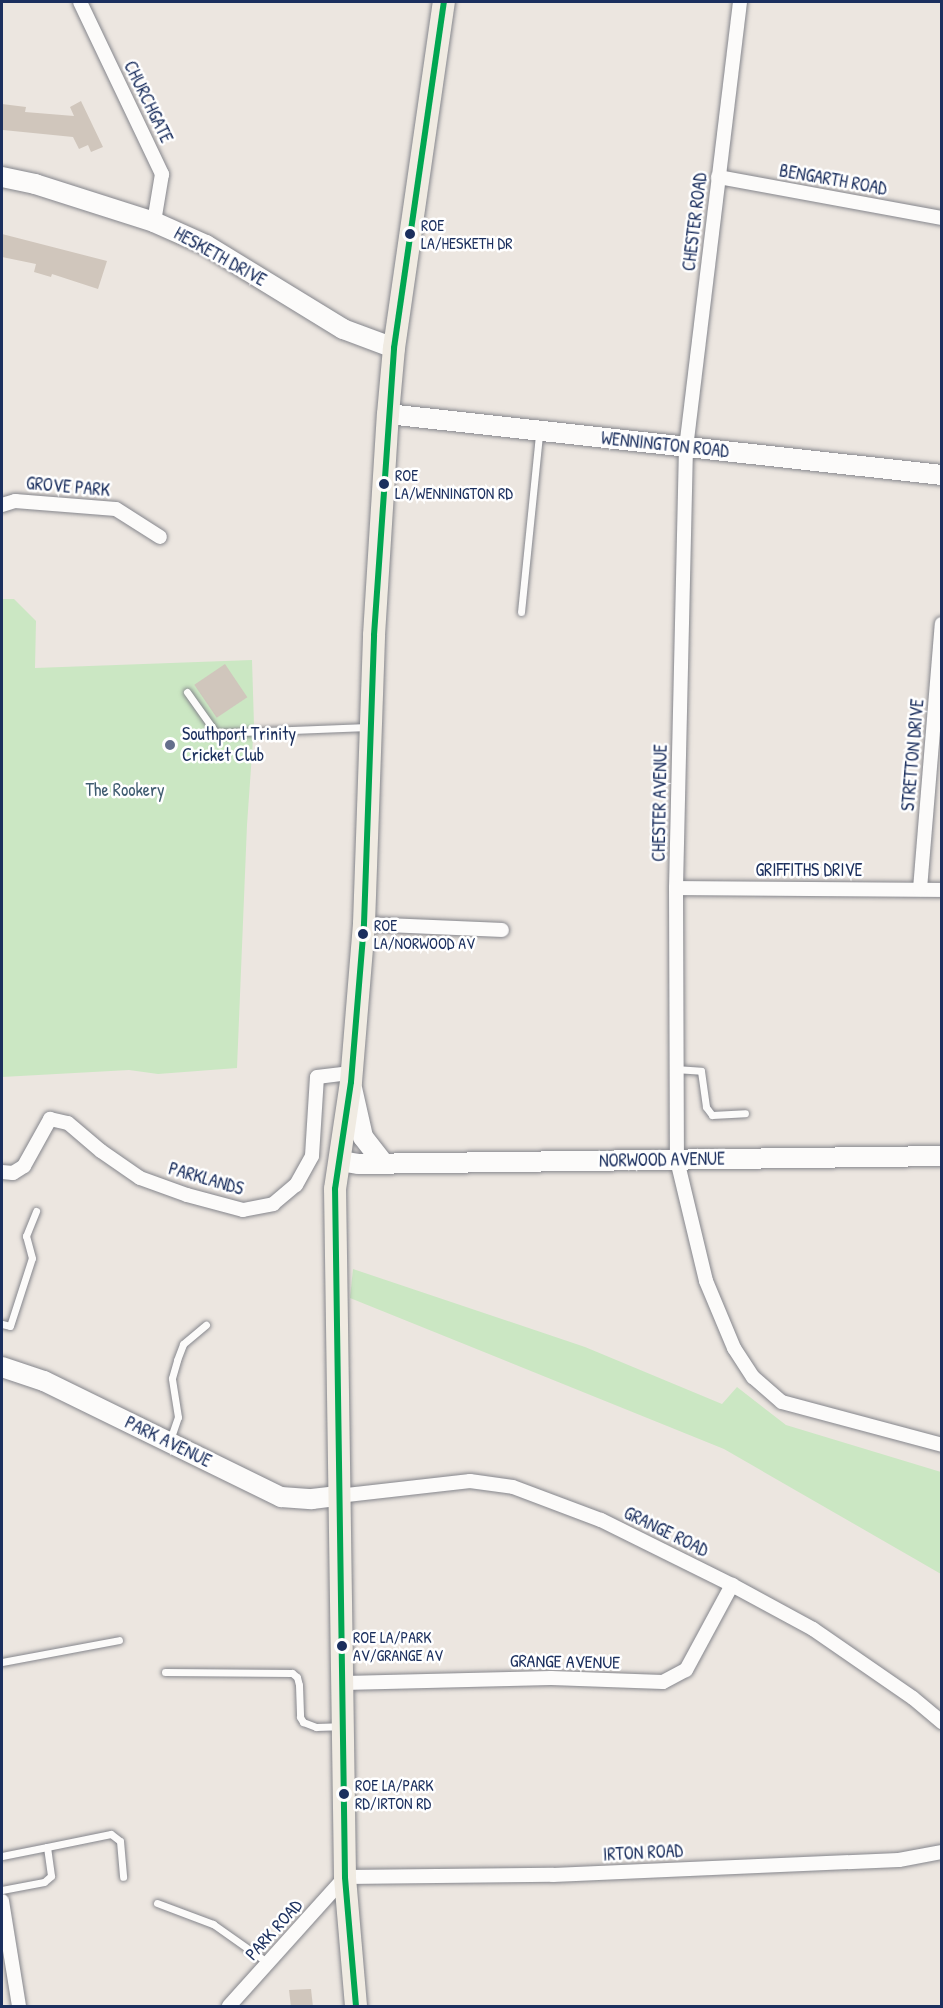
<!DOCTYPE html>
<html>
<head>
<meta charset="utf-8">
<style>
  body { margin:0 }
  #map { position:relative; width:943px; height:2008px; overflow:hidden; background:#ece6e0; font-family:"Patrick Hand",sans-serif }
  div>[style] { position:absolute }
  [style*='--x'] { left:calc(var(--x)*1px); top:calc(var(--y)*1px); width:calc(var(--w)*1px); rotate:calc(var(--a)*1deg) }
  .green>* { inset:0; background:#cbe7c3 }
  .building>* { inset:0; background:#d0c6bc; transform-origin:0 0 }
  .roads { filter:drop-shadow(0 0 2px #85868c) drop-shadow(0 0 2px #85868c) }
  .lane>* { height:7px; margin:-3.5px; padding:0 3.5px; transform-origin:3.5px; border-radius:3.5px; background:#fcfbfa }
  .street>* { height:14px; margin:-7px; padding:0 7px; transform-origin:7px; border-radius:7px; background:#fcfbfa }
  .secondary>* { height:20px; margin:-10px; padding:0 10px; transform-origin:10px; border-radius:10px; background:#fcfbfa }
  .primary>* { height:22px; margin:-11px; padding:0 11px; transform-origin:11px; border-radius:11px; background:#f0ebe2 }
  .bus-1>* { height:6px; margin:-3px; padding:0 3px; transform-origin:3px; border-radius:3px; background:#00a651 }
  .dots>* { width:16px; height:16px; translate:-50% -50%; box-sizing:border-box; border:3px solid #fff; border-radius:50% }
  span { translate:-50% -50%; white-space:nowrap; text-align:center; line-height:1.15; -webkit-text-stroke:5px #fff; paint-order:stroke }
  .bus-label { font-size:16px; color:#1b2f5e }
  .left { translate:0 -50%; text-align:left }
  .street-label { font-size:18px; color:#1b2f5e }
  .poi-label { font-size:18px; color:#1b2f5e }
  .park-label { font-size:18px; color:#405d71 }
  .frame { position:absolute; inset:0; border:3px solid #1b2f5e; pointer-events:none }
</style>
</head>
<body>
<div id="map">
  <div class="green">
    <i style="clip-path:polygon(2px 599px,14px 599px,36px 621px,35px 668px,252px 660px,254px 725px,247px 825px,237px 1068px,158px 1074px,129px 1070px,2px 1077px)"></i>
    <i style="clip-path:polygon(353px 1269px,585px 1347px,722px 1404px,737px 1387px,786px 1425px,941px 1472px,941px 1574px,724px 1449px,350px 1298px)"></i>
  </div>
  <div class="building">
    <i style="clip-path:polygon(81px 101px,103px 147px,91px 152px,88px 145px,79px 149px,73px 137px,3px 130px,2px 104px,26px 107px,25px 112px,74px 116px,70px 107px)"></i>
    <i style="clip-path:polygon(2px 234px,107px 261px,98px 289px,52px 274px,51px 277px,34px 272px,36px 264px,2px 257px)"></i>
    <i style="left:225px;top:664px;width:40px;height:37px;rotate:56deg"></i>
    <i style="clip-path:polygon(311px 1989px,313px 2007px,291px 2007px,289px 1990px)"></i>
  </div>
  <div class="roads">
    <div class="lane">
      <i style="--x:521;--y:612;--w:179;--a:-84.2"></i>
      <i style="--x:187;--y:692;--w:50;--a:54.7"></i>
      <i style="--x:216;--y:733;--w:152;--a:-2.3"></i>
      <i style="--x:675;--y:1069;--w:26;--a:4"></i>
      <i style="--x:701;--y:1071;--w:36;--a:82"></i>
      <i style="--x:706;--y:1107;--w:10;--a:53"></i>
      <i style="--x:712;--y:1115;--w:33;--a:-3"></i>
      <i style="--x:2;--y:1324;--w:8;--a:14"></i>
      <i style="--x:10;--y:1326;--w:71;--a:-72.1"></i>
      <i style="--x:32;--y:1258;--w:23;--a:-105"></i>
      <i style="--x:26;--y:1236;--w:27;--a:-68"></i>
      <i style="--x:170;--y:1440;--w:24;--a:-71"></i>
      <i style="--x:178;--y:1417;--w:39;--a:-99"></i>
      <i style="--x:172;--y:1378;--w:19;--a:-74"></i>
      <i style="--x:177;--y:1360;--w:17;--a:-69"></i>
      <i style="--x:183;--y:1344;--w:30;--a:-40"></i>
      <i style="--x:2;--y:1662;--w:119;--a:-10.6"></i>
      <i style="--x:165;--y:1672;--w:127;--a:0.5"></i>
      <i style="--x:292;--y:1673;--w:6;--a:39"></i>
      <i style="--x:297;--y:1677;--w:8;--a:76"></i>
      <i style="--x:299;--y:1685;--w:32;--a:88"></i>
      <i style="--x:300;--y:1717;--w:6;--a:59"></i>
      <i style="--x:303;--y:1722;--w:14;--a:21"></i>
      <i style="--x:316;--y:1727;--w:23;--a:-2"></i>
      <i style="--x:47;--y:1847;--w:65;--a:-11.5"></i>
      <i style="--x:111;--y:1834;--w:11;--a:38"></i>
      <i style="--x:120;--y:1841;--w:36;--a:85"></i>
      <i style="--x:2;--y:1856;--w:46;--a:-11.3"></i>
      <i style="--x:47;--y:1847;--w:29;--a:82"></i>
      <i style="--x:51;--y:1876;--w:9;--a:139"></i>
      <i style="--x:44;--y:1882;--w:43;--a:169.2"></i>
      <i style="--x:157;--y:1903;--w:60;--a:20.6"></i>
      <i style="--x:213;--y:1924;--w:67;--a:35.3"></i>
    </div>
    <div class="street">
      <i style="--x:80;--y:2;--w:191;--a:64.5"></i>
      <i style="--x:162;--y:174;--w:49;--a:99.5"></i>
      <i style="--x:740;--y:2;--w:448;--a:96.9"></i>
      <i style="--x:686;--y:447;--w:441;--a:91.3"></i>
      <i style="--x:676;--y:888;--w:272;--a:89.8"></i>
      <i style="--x:677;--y:1160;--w:124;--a:76.5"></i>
      <i style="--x:706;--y:1281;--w:73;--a:67.3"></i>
      <i style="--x:734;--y:1348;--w:35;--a:57"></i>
      <i style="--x:753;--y:1377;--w:38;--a:41"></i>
      <i style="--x:782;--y:1402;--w:166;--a:15"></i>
      <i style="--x:718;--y:177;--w:228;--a:10.4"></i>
      <i style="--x:2;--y:505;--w:14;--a:-17"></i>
      <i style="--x:15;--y:501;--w:101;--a:4.5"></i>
      <i style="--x:116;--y:509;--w:52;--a:32.5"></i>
      <i style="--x:676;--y:888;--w:266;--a:0.4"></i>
      <i style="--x:920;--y:889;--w:266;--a:-85.3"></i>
      <i style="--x:364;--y:924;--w:138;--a:2.5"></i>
      <i style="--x:2;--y:1172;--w:11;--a:5"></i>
      <i style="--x:13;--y:1173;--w:13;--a:-32"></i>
      <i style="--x:24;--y:1166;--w:54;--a:-61"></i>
      <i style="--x:50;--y:1119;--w:18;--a:13"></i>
      <i style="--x:68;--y:1123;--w:43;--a:40.3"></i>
      <i style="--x:101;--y:1151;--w:47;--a:34.7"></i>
      <i style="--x:140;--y:1178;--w:50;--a:19.9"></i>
      <i style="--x:187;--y:1195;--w:58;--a:15"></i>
      <i style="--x:243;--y:1210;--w:31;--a:-11"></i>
      <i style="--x:273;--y:1204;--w:30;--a:-40"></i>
      <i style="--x:296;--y:1185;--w:33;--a:-61"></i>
      <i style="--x:312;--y:1156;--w:79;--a:-86.4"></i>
      <i style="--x:317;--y:1077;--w:34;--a:-7"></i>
      <i style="--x:338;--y:1496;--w:133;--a:-6.5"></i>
      <i style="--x:470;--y:1481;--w:43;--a:7.9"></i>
      <i style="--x:513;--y:1487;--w:94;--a:20.6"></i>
      <i style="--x:601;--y:1520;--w:146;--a:26.4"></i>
      <i style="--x:732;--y:1585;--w:92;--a:28.5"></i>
      <i style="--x:813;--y:1629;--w:121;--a:34.6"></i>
      <i style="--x:913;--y:1698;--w:38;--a:40"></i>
      <i style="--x:344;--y:1683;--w:207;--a:-1.4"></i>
      <i style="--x:551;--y:1678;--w:112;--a:2"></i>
      <i style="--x:663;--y:1682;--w:26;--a:-28"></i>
      <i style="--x:686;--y:1670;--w:97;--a:-61.6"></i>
      <i style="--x:2;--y:1901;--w:106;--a:80.8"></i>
      <i style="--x:229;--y:2006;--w:173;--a:-48"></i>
      <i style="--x:345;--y:1877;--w:208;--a:-0.6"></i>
      <i style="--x:553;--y:1875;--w:346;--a:-2.5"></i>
      <i style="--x:899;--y:1860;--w:44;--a:-10.5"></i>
    </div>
    <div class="secondary">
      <i style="--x:2;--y:177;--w:34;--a:12"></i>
      <i style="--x:35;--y:184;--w:125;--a:17.7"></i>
      <i style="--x:154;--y:222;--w:57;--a:23.9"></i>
      <i style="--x:206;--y:245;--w:161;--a:31.5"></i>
      <i style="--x:343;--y:329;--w:54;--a:20.4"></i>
      <i style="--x:388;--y:414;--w:557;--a:6.28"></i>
      <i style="--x:352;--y:1088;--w:50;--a:77.3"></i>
      <i style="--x:363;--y:1137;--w:33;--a:52"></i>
      <i style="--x:340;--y:1161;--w:18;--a:9"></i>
      <i style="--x:358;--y:1164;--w:584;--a:-0.78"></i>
      <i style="--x:2;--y:1367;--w:44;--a:18.4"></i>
      <i style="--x:44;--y:1381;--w:264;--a:26.1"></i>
      <i style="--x:281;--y:1497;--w:31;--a:4"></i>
      <i style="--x:312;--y:1499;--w:26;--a:-7"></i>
    </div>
    <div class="primary">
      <i style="--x:356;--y:2006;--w:129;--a:-94.9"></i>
      <i style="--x:345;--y:1877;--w:688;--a:-90.83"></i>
      <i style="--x:335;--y:1189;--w:108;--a:-81.5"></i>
      <i style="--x:351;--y:1082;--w:159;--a:-85.3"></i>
      <i style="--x:364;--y:924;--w:289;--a:-88"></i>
      <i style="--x:374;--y:635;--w:221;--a:-86.4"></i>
      <i style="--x:388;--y:414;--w:66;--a:-84.8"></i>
      <i style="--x:394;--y:348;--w:350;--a:-81.8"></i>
    </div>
  </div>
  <div class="bus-1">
    <i style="--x:356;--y:2006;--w:129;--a:-94.9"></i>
    <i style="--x:345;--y:1877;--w:688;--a:-90.83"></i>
    <i style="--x:335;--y:1189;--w:108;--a:-81.5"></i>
    <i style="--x:351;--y:1082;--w:159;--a:-85.3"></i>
    <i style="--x:364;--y:924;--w:289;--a:-88"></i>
    <i style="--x:374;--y:635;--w:288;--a:-86"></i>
    <i style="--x:394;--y:348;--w:350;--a:-81.8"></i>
  </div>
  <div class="dots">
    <i style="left:410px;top:234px;background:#1b2f5e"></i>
    <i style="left:384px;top:484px;background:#1b2f5e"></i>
    <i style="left:170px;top:745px;background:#646f8c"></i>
    <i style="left:363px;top:934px;background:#1b2f5e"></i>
    <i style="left:342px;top:1646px;background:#1b2f5e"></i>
    <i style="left:344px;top:1794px;background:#1b2f5e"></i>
  </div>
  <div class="bus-label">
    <span class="left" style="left:421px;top:234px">ROE<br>LA/HESKETH DR</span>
    <span class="left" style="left:395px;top:484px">ROE<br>LA/WENNINGTON RD</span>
    <span class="left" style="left:374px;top:934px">ROE<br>LA/NORWOOD AV</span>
    <span class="left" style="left:353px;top:1646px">ROE LA/PARK<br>AV/GRANGE AV</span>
    <span class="left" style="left:355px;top:1794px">ROE LA/PARK<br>RD/IRTON RD</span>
  </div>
  <div class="street-label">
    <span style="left:148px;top:102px;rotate:64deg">CHURCHGATE</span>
    <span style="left:833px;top:180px;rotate:10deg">BENGARTH ROAD</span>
    <span style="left:695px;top:222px;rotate:-83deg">CHESTER ROAD</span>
    <span style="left:220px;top:257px;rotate:29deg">HESKETH DRIVE</span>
    <span style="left:665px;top:445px;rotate:6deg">WENNINGTON ROAD</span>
    <span style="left:68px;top:487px;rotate:5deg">GROVE PARK</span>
    <span style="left:913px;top:755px;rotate:-85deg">STRETTON DRIVE</span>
    <span style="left:660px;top:803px;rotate:-89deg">CHESTER AVENUE</span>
    <span style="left:809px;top:870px">GRIFFITHS DRIVE</span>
    <span style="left:662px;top:1160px;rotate:-1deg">NORWOOD AVENUE</span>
    <span style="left:206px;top:1179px;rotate:16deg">PARKLANDS</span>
    <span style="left:168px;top:1442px;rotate:26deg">PARK AVENUE</span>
    <span style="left:666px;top:1532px;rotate:26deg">GRANGE ROAD</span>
    <span style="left:565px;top:1662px;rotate:1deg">GRANGE AVENUE</span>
    <span style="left:643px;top:1853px;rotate:-3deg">IRTON ROAD</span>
    <span style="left:274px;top:1930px;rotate:-48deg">PARK ROAD</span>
  </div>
  <div class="poi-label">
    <span class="left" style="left:182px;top:745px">Southport Trinity<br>Cricket Club</span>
  </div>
  <div class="park-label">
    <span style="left:125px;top:790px">The Rookery</span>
  </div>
  <div class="frame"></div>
</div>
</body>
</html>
